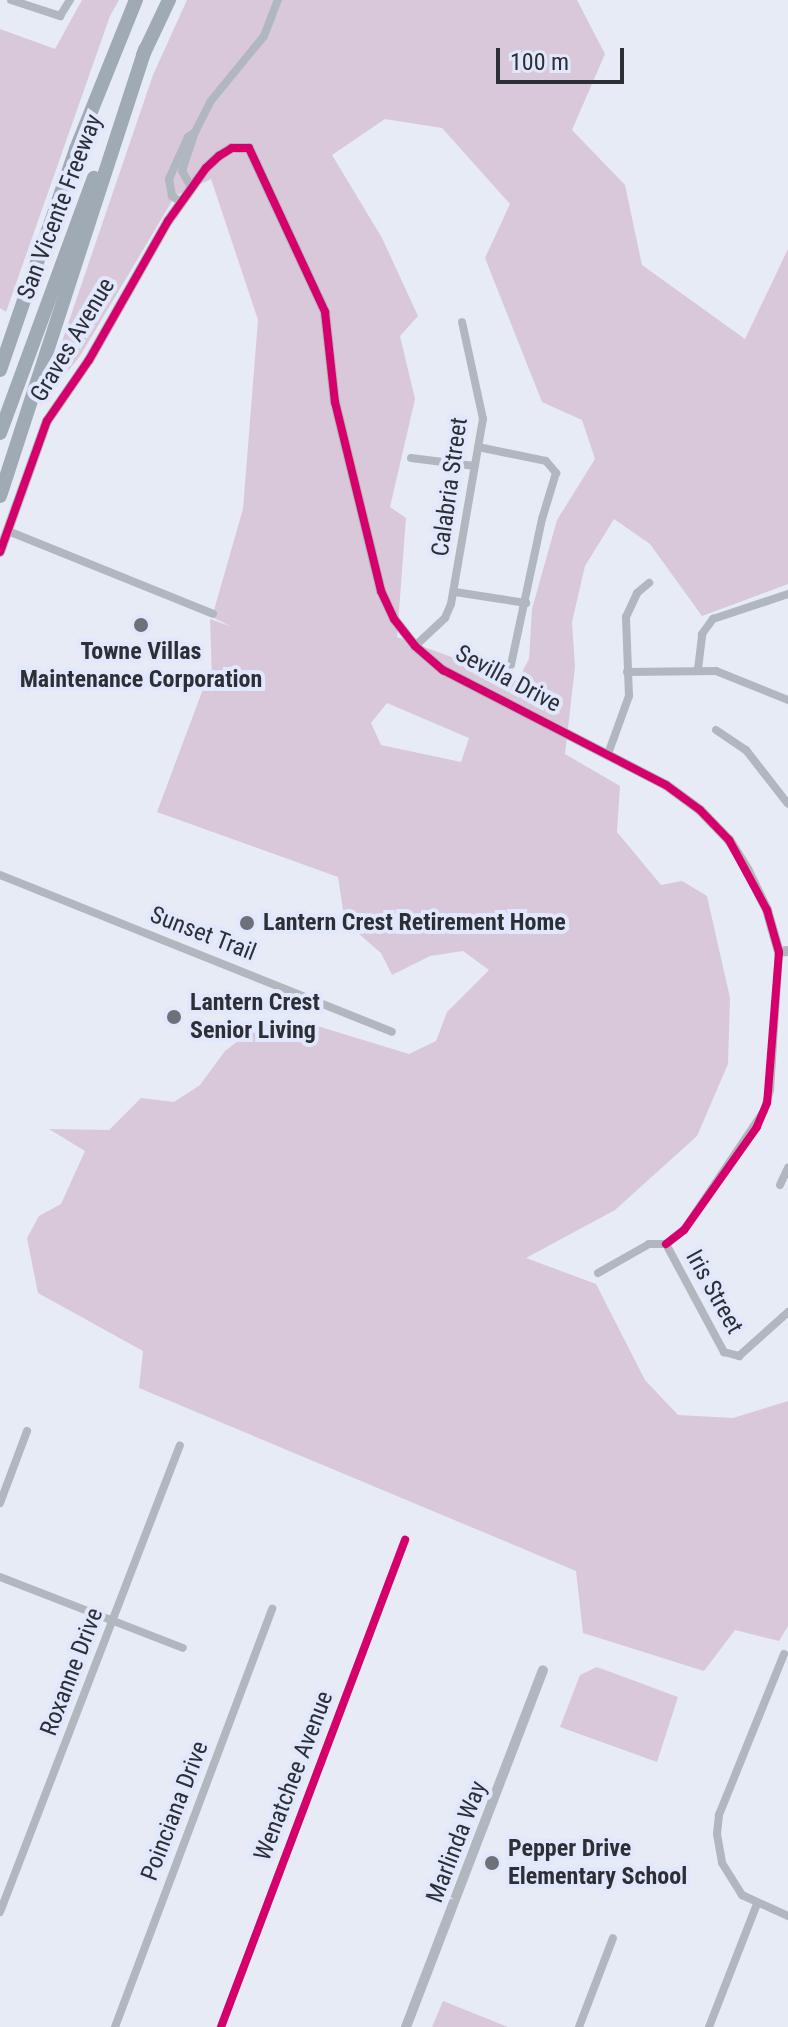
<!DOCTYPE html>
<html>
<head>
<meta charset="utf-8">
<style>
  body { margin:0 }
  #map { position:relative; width:788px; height:2027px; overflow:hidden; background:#e7ebf6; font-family:"Roboto Condensed",sans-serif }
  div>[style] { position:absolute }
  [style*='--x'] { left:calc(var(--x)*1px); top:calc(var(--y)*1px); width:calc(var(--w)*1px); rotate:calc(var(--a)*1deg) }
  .green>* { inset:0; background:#d8c8da }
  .minor>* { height:8px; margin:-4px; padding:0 4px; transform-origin:4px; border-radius:4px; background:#b0b7be }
  .tertiary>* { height:10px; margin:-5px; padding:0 5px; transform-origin:5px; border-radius:5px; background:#b0b7be }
  .motorway>* { height:14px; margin:-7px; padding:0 7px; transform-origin:7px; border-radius:7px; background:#a0aab5 }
  .cycleway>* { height:8px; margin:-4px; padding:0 4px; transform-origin:4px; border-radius:4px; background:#d6006c }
  .dots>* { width:22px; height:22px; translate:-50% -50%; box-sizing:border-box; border:4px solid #e1e8fc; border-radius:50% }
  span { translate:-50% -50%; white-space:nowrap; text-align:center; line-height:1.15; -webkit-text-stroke:8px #e1e8fc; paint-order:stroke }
  .street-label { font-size:24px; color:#2c2f36 }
  .poi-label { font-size:24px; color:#2c2f36; font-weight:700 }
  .left { translate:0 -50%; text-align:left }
  .scale { position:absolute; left:496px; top:48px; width:128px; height:36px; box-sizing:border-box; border:4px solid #2c2f36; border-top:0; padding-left:10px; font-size:24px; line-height:28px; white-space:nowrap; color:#2c2f36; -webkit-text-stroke:6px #e1e8fc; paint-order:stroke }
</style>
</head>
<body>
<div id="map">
  <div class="green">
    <i style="clip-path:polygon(82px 0,119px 0,110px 16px,6px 312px,0 308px,0 29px,55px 49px)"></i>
    <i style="clip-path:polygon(evenodd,187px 0,577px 0,605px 54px,572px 130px,625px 185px,642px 265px,745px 339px,788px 249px,788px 584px,702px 616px,650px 544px,614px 519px,585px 566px,572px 622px,575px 667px,565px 754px,620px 786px,617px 832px,661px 885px,682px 881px,707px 896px,730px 998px,728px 1064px,697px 1136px,615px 1210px,526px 1258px,596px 1284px,645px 1380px,678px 1415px,733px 1418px,788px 1401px,788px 1626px,779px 1641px,735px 1630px,704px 1671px,583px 1633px,576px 1571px,139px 1388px,143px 1351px,38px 1293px,27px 1238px,39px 1216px,61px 1204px,85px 1151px,49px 1129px,109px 1130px,141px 1098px,174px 1102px,200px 1085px,225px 1051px,259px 1025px,301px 1021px,409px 1054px,436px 1041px,447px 1012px,489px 970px,463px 951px,430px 956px,392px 975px,381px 953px,359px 934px,346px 930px,338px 877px,157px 812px,206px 681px,212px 680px,210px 619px,232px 627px,212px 617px,243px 509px,258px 320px,211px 179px,175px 196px,80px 356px,40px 406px,153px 75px,187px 0,385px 119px,442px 128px,510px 204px,485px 258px,542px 402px,582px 420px,595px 459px,557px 520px,532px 609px,529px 659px,517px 681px,397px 637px,406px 518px,390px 507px,415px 399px,400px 336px,418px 316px,382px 238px,332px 155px,385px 119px,187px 0,387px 703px,469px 738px,461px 762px,381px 745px,371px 723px,387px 703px)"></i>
    <i style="clip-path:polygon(597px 1667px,678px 1697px,657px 1762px,560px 1727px,580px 1675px)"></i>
    <i style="clip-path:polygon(443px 2001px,508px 2027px,432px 2027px)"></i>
  </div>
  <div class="minor">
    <i style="--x:11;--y:0;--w:52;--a:18.1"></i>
    <i style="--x:60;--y:16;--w:19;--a:-58"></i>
    <i style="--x:191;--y:187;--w:18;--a:-119"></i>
    <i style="--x:182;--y:171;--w:41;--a:-71.6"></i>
    <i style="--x:195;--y:132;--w:34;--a:-63"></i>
    <i style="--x:210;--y:102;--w:85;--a:-50.7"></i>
    <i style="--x:264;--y:36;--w:39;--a:-69"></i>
    <i style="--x:181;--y:202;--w:11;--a:-146"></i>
    <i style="--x:172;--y:196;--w:17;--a:-100"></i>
    <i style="--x:169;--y:179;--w:46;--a:-65.7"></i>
    <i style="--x:188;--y:137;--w:9;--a:-36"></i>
    <i style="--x:478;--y:447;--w:69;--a:11.6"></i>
    <i style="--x:546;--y:461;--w:16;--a:50"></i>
    <i style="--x:556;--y:473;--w:48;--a:106.9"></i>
    <i style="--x:542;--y:519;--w:149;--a:102"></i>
    <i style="--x:411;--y:458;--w:64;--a:7.1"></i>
    <i style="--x:8;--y:531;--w:221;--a:22"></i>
    <i style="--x:455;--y:592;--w:72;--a:8.8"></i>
    <i style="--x:415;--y:646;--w:41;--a:-43"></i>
    <i style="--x:445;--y:618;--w:15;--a:-67"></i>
    <i style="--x:451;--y:604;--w:188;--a:-80.2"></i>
    <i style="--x:483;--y:419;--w:99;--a:-102.2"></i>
    <i style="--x:698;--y:669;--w:35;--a:-83"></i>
    <i style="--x:702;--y:634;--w:19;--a:-54"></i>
    <i style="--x:713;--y:619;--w:79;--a:-18.4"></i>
    <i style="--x:627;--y:672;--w:89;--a:-0.6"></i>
    <i style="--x:716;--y:671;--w:78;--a:21.9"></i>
    <i style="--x:716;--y:730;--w:36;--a:34"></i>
    <i style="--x:746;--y:750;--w:68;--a:52.1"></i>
    <i style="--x:608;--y:754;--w:62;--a:-70.1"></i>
    <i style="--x:629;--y:696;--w:79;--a:-92.2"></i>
    <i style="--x:626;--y:617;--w:26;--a:-65"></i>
    <i style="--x:637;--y:593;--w:16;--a:-40"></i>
    <i style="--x:0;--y:875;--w:422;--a:21.8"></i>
    <i style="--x:780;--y:1185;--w:19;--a:-65"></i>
    <i style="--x:666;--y:1244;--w:23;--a:-38"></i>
    <i style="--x:684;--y:1230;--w:143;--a:-56.1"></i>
    <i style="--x:764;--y:1111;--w:22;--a:-74"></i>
    <i style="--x:770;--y:1090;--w:138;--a:-86.3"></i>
    <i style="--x:666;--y:1244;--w:123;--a:61.8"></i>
    <i style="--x:724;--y:1352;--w:16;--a:15"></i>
    <i style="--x:739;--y:1356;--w:66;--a:-41.9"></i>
    <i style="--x:598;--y:1273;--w:59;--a:-29.6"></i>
    <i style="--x:649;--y:1244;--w:17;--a:0"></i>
    <i style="--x:0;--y:1503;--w:77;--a:-69.4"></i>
    <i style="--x:0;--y:1577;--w:196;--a:21.2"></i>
    <i style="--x:784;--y:1654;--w:174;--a:112"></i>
    <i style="--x:719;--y:1815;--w:19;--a:96"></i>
    <i style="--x:717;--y:1834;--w:29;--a:80"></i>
    <i style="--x:722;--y:1863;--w:38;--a:58"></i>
    <i style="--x:742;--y:1895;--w:51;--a:24.5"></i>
    <i style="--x:0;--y:1912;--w:500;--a:-68.92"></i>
    <i style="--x:115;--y:2027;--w:447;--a:-69.4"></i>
    <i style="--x:221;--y:2027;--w:521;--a:-69.3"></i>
    <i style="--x:579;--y:2027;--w:95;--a:-69.1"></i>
    <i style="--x:709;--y:2027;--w:132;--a:-68.7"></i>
  </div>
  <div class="tertiary">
    <i style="--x:0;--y:552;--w:139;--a:-70.3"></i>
    <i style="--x:47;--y:421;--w:74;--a:-55.5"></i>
    <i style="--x:89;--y:360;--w:160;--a:-60.4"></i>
    <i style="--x:168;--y:221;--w:65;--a:-54.4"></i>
    <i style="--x:206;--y:168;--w:18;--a:-43"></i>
    <i style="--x:219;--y:156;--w:15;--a:-32"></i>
    <i style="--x:232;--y:148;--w:17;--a:0"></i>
    <i style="--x:249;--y:148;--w:181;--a:65.1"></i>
    <i style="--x:325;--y:312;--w:91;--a:83.7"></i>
    <i style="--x:335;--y:402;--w:195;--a:76.3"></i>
    <i style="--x:381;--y:591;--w:31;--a:65"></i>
    <i style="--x:394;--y:619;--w:34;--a:52"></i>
    <i style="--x:415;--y:646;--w:37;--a:41"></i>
    <i style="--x:443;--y:670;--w:251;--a:27.3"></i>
    <i style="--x:666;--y:785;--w:42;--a:36.3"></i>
    <i style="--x:700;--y:810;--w:42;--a:46"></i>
    <i style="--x:729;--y:840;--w:36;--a:58"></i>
    <i style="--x:748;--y:871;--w:43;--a:64"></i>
    <i style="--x:767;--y:910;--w:44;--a:74.1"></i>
    <i style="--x:779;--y:952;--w:9;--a:-6"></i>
    <i style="--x:406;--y:2027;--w:382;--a:-69"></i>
  </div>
  <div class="motorway">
    <i style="--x:143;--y:55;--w:61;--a:-64.7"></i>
    <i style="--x:0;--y:370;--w:234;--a:-71"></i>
    <i style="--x:76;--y:149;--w:161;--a:-68.1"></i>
    <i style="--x:0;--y:433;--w:272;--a:-69.8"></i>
    <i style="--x:0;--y:496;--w:470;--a:-72"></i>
  </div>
  <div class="cycleway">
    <i style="--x:0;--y:552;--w:139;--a:-70.3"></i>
    <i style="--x:47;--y:421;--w:74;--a:-55.5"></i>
    <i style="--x:89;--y:360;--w:160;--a:-60.4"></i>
    <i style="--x:168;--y:221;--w:65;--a:-54.4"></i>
    <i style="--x:206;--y:168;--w:18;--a:-43"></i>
    <i style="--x:219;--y:156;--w:15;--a:-32"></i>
    <i style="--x:232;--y:148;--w:17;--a:0"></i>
    <i style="--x:249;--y:148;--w:181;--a:65.1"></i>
    <i style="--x:325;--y:312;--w:91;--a:83.7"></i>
    <i style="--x:335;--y:402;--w:195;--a:76.3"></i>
    <i style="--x:381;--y:591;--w:31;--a:65"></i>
    <i style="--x:394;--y:619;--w:34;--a:52"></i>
    <i style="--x:415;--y:646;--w:37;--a:41"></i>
    <i style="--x:443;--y:670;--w:251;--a:27.3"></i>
    <i style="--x:666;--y:785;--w:42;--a:36.3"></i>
    <i style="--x:700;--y:810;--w:42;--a:46"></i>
    <i style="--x:729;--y:840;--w:80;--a:61.5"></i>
    <i style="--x:767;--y:910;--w:44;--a:74.1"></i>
    <i style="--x:779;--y:952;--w:151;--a:94.5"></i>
    <i style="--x:767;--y:1103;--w:26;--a:113"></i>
    <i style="--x:757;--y:1127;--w:126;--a:125.3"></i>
    <i style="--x:684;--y:1230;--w:23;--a:142"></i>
    <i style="--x:221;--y:2027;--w:521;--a:-69.3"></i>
  </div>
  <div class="dots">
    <i style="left:141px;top:625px;background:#6d7179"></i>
    <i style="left:247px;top:923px;background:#6d7179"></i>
    <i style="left:174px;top:1017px;background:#6d7179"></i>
    <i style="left:492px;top:1863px;background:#6d7179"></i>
  </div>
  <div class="street-label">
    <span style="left:60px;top:207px;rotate:-69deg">San Vicente Freeway</span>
    <span style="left:73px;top:340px;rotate:-59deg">Graves Avenue</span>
    <span style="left:450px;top:487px;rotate:-82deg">Calabria Street</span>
    <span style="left:508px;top:679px;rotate:28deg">Sevilla Drive</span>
    <span style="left:203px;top:934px;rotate:21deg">Sunset Trail</span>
    <span style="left:714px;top:1292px;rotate:61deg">Iris Street</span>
    <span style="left:72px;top:1672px;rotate:-69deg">Roxanne Drive</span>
    <span style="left:294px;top:1776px;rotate:-69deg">Wenatchee Avenue</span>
    <span style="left:175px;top:1811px;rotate:-69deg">Poinciana Drive</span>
    <span style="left:457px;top:1842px;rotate:-69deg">Marlinda Way</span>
  </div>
  <div class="poi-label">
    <span style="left:141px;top:666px">Towne Villas<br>Maintenance Corporation</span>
    <span class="left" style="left:263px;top:923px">Lantern Crest Retirement Home</span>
    <span class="left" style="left:190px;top:1017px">Lantern Crest<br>Senior Living</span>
    <span class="left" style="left:508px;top:1863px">Pepper Drive<br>Elementary School</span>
  </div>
  <div class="scale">100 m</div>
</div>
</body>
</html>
